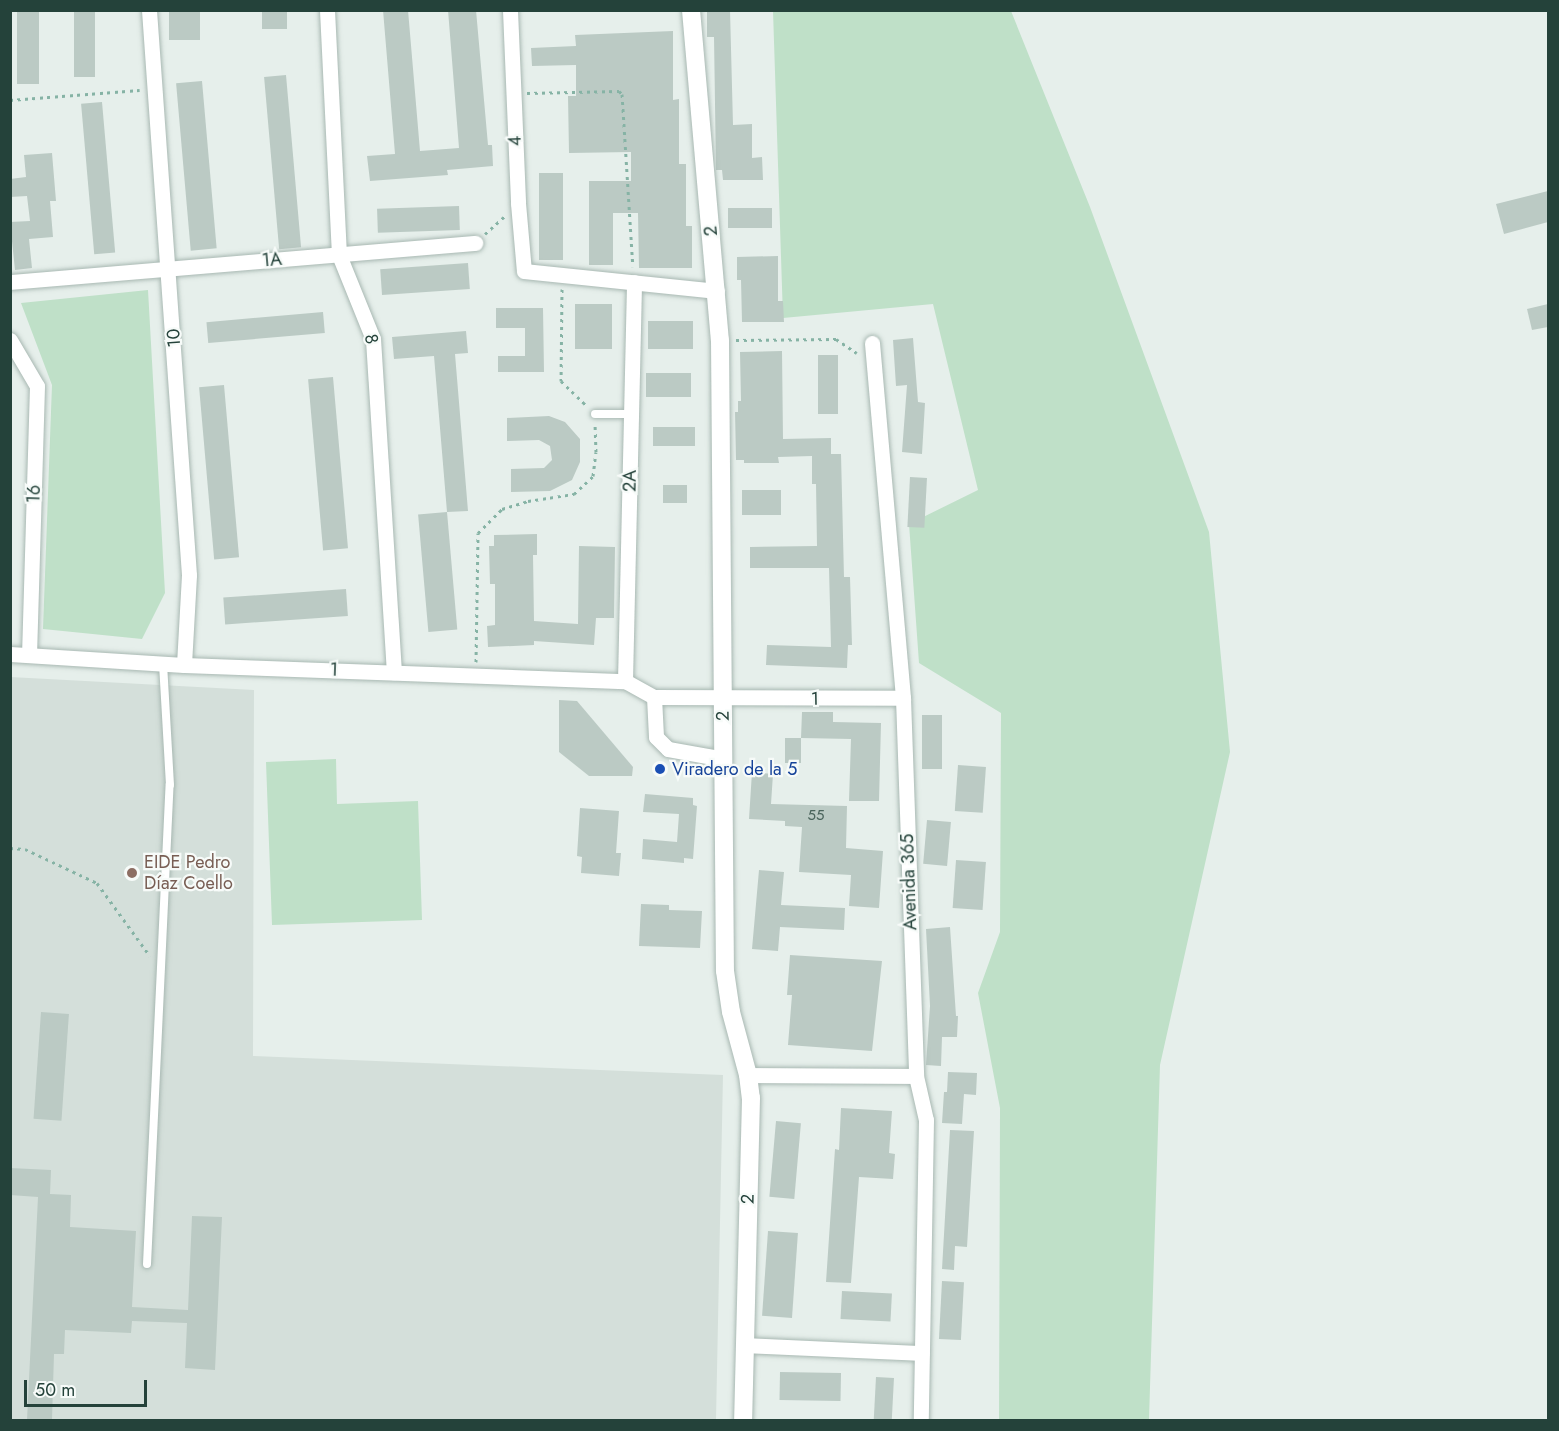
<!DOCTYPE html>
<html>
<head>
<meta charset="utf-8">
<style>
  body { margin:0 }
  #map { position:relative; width:1559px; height:1431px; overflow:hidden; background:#e6efeb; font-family:Jost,sans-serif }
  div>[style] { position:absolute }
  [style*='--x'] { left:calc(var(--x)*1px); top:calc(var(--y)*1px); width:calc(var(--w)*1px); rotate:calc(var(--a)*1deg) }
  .built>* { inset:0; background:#d4dfda }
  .green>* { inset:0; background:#bfe0c8 }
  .building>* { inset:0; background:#bbcac4; transform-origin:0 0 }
  .path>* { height:3px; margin-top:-1.5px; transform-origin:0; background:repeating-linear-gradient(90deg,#86b3a5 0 3px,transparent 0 7.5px) }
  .roads { filter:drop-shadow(0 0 2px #a8b8b2) drop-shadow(0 0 2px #a8b8b2) }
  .service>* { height:8px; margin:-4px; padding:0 4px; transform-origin:4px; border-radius:4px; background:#fff }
  .minor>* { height:15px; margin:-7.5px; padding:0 7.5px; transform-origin:7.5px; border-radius:7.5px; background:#fff }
  .tertiary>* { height:18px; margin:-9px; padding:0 9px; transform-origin:9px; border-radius:9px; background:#fff }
  .dots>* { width:16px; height:16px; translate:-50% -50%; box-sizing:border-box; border:3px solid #f7fbf9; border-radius:50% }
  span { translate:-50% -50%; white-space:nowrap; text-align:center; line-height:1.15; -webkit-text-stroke:4.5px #f7fbf9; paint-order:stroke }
  .number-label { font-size:15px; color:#4a645c }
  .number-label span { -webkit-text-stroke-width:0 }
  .street-label { font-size:18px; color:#24423a }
  .transit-label { font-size:18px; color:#164399 }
  .left { translate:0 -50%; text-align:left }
  .education-label { font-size:18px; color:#785e54 }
  .frame { position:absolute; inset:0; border:12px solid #24423a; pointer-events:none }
  .scale { position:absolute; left:24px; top:1380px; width:123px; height:27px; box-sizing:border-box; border:3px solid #24423a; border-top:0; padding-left:8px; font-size:18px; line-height:21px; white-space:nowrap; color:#24423a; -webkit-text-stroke:4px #f7fbf9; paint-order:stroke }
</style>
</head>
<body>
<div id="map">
  <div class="built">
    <i style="clip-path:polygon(10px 677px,254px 690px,253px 1056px,723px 1075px,716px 1420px,11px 1420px)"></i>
  </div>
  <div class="green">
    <i style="clip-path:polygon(773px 11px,1011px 11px,1090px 207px,1209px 532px,1230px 752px,1160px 1065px,1149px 1420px,999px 1420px,1000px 1108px,978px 993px,1000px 932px,1001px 713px,919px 663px,909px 524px,978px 490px,933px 304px,783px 318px)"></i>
    <i style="clip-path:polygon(148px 290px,165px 593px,142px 639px,43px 629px,52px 385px,21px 303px)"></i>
    <i style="clip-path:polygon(336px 759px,337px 804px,418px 801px,422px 920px,272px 925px,266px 762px)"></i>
  </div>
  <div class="building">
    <i style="left:17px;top:10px;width:22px;height:74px"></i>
    <i style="left:74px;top:10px;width:21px;height:67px"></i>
    <i style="left:169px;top:10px;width:31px;height:30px"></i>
    <i style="left:262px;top:10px;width:25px;height:19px"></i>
    <i style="clip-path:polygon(383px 10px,408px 10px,420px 151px,459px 148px,448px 10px,476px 10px,488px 145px,492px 145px,493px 166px,447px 170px,448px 175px,370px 181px,367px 156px,395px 154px)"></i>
    <i style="clip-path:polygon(707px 10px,730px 10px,733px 125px,752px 124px,752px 158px,762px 157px,763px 180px,723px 180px,722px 170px,716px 170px,714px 37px,707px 37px)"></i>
    <i style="clip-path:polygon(673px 31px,673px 100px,679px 99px,679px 164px,686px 164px,686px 226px,692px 226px,692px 268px,639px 268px,638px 213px,613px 213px,613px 265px,589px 265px,589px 181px,631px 181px,631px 152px,569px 153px,568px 96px,576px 96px,576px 65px,532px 66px,531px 48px,576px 46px,575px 35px)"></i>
    <i style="left:286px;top:75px;width:173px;height:22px;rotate:85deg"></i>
    <i style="left:202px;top:81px;width:168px;height:26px;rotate:85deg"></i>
    <i style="left:102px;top:102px;width:151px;height:21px;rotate:85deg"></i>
    <i style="clip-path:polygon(52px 153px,56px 201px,50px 201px,53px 237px,29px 239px,32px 268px,15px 270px,10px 222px,30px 221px,27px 196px,10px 197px,10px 179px,26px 177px,24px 155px)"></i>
    <i style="left:539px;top:173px;width:24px;height:87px"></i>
    <i style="clip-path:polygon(1548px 191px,1548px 222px,1504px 234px,1496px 204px)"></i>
    <i style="left:459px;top:206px;width:24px;height:82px;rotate:88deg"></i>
    <i style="left:728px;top:208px;width:44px;height:20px"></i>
    <i style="clip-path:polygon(778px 256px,778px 301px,783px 301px,784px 322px,742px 322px,741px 280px,737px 280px,737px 257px)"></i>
    <i style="left:468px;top:263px;width:26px;height:88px;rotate:86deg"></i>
    <i style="left:575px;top:304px;width:37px;height:45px"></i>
    <i style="clip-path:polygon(1548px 304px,1548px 327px,1532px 330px,1527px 309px)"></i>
    <i style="clip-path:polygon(496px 308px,543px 308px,544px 372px,498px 372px,498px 356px,525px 356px,525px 328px,496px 328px)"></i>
    <i style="left:323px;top:312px;width:21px;height:117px;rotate:85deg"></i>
    <i style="left:648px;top:321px;width:45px;height:28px"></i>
    <i style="clip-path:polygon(466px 331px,468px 353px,455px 354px,468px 511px,447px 512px,434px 356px,394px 359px,392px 337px)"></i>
    <i style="clip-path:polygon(913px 338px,918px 402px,925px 403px,922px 454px,902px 452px,907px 385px,896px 386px,893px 340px)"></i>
    <i style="clip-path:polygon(782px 351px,783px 439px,831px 438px,831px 454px,841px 454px,844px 577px,850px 577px,852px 645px,848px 645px,847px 668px,766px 665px,767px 645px,831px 647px,829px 568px,750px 568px,750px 547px,817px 546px,816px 484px,812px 484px,812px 456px,778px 457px,779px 463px,744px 463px,744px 460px,736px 460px,735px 412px,738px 412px,738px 401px,741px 401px,740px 352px)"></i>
    <i style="left:818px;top:355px;width:20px;height:59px"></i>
    <i style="left:646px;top:373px;width:45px;height:24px"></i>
    <i style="left:333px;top:377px;width:172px;height:25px;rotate:85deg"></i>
    <i style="left:224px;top:385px;width:173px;height:25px;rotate:85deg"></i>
    <i style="clip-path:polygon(549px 416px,565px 422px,580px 439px,580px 462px,572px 480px,550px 491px,511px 492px,511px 469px,544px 468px,552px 460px,550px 446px,539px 440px,507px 441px,507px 418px)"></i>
    <i style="left:653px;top:427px;width:42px;height:19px"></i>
    <i style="left:910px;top:477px;width:17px;height:50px;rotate:3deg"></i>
    <i style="left:663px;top:485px;width:24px;height:18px"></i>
    <i style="left:742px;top:490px;width:39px;height:25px"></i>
    <i style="left:447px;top:512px;width:118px;height:29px;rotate:85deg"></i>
    <i style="clip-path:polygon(537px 534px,537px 555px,533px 555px,534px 621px,578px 624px,579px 546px,615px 547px,614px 618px,596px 618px,594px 645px,534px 641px,534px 645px,488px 647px,487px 626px,495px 625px,495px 584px,490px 584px,489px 546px,494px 546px,494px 535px)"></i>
    <i style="left:346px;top:589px;width:27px;height:123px;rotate:86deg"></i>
    <i style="clip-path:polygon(559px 700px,577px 701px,633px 767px,632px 776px,589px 776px,559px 752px)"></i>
    <i style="clip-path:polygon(802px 712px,833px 712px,833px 722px,881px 723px,879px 801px,849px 801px,851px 739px,801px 738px)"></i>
    <i style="left:922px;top:715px;width:20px;height:54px"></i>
    <i style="left:785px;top:738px;width:16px;height:25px"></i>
    <i style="left:958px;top:765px;width:28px;height:46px;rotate:4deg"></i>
    <i style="clip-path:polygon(752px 772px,773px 774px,771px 804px,847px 806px,846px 848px,883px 851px,879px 908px,849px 906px,851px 875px,799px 872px,802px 827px,785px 826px,785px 821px,749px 819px)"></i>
    <i style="clip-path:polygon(645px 794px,693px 798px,693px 805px,697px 806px,693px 859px,684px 858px,684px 863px,642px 859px,643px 839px,677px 842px,679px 814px,643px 812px)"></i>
    <i style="clip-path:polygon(580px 808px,619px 811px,616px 853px,621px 853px,619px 876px,581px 873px,582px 857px,577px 856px)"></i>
    <i style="left:927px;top:820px;width:24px;height:44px;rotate:5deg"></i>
    <i style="left:956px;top:860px;width:30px;height:48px;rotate:4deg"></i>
    <i style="clip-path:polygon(759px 870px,784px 872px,781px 905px,845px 908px,844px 930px,780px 927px,778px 951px,752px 949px)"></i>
    <i style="clip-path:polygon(641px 904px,669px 905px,669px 910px,702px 911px,700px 948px,639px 946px)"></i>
    <i style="clip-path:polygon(950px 927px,956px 1016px,958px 1016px,957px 1037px,942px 1037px,941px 1066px,926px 1065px,930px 1006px,926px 929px)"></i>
    <i style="clip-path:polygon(790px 955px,882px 961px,872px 1051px,788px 1045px,792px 995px,787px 995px)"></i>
    <i style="left:41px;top:1012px;width:28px;height:107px;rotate:4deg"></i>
    <i style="clip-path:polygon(948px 1072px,977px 1073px,976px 1095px,964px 1094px,962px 1124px,942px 1123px,944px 1092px,947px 1092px)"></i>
    <i style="clip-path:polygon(841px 1108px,892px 1111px,889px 1153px,895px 1154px,893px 1179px,859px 1177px,851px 1283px,826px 1282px,835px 1149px,839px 1150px)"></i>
    <i style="left:776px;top:1121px;width:25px;height:76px;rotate:5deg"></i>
    <i style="clip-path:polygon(950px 1130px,974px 1131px,967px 1247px,955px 1246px,954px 1270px,942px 1269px)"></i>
    <i style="clip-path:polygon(10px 1168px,51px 1170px,50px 1194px,71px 1195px,70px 1227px,136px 1231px,132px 1307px,188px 1310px,192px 1216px,222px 1217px,215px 1370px,185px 1368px,187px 1323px,132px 1321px,131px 1333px,65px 1330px,64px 1354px,54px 1354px,52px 1420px,27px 1420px,38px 1197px,10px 1195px)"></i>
    <i style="left:768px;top:1231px;width:30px;height:85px;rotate:4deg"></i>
    <i style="left:942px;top:1281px;width:22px;height:58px;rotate:3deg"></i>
    <i style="left:842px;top:1291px;width:50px;height:28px;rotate:3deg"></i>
    <i style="left:780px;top:1372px;width:61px;height:28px;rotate:1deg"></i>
    <i style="left:876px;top:1377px;width:18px;height:43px;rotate:3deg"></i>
  </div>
  <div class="path">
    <i style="--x:527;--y:93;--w:92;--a:-1.2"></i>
    <i style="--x:619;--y:91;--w:4;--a:45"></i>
    <i style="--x:622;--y:94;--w:173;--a:86.4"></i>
    <i style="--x:10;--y:100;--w:130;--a:-4.4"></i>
    <i style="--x:485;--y:234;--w:27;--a:-42"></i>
    <i style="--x:562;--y:289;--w:92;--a:90.6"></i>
    <i style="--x:561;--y:381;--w:36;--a:44"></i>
    <i style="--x:736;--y:340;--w:100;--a:-0.6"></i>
    <i style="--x:836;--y:339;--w:25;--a:34"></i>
    <i style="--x:476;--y:662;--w:129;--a:-89.1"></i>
    <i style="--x:478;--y:533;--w:34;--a:-45"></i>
    <i style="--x:502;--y:509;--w:27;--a:-17"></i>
    <i style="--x:528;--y:501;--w:47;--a:-8.7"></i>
    <i style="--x:574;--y:494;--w:26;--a:-43"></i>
    <i style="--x:593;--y:476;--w:24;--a:-83"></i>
    <i style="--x:596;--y:452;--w:28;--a:-92"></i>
    <i style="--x:10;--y:848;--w:15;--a:4"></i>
    <i style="--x:25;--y:849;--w:80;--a:25.3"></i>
    <i style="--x:97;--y:883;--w:90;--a:54"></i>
  </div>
  <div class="roads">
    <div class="service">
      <i style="--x:595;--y:414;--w:36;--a:0"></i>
      <i style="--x:147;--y:1264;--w:480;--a:-87.3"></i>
      <i style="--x:170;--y:785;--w:121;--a:-93.3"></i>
    </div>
    <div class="minor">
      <i style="--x:149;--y:10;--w:566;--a:85.95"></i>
      <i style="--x:189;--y:575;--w:90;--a:93.2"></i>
      <i style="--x:327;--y:10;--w:245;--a:87.2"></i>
      <i style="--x:339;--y:255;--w:91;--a:68"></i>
      <i style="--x:373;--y:339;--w:334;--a:86.4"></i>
      <i style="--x:510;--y:10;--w:193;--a:87.6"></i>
      <i style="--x:518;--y:203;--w:68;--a:85"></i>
      <i style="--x:524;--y:271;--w:194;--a:5.9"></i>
      <i style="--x:10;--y:282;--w:467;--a:-4.8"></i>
      <i style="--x:10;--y:340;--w:53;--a:59.6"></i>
      <i style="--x:37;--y:386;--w:269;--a:91.7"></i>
      <i style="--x:872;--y:343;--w:356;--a:85"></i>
      <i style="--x:903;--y:698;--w:378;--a:88"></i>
      <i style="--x:916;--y:1076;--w:45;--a:77.2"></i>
      <i style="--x:926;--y:1120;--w:300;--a:91"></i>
      <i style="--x:10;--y:654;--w:174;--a:3.6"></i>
      <i style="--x:184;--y:665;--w:441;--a:2.1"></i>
      <i style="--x:625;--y:681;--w:33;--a:29"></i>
      <i style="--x:654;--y:697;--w:249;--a:0.2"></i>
      <i style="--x:625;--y:681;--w:399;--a:-88.7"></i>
      <i style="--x:654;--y:697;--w:40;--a:87.1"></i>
      <i style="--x:656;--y:737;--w:17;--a:45"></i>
      <i style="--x:668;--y:749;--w:57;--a:10.1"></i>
      <i style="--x:748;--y:1075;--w:168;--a:0.3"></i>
      <i style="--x:745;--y:1345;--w:177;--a:2.6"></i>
    </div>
    <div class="tertiary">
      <i style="--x:691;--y:10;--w:331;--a:85"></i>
      <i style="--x:720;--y:340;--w:631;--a:89.55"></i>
      <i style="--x:725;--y:971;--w:41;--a:81.7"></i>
      <i style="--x:731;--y:1012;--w:65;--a:74.9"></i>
      <i style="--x:748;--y:1075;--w:23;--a:83"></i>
      <i style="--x:751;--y:1098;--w:322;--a:91.4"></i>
    </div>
  </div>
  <div class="dots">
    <i style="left:660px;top:769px;background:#1a4fb4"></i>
    <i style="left:132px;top:873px;background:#8d6e63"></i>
  </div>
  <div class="number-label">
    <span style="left:816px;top:816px">55</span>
  </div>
  <div class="street-label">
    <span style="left:515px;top:141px;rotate:-92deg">4</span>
    <span style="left:711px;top:231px;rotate:-95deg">2</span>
    <span style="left:272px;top:260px;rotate:-5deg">1A</span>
    <span style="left:174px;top:338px;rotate:-94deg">10</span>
    <span style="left:371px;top:339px;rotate:77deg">8</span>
    <span style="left:630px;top:481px;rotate:-89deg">2A</span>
    <span style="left:34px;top:494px;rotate:-88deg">16</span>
    <span style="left:334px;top:670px;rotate:2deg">1</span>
    <span style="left:815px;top:699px;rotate:-1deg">1</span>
    <span style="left:723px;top:716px;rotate:-91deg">2</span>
    <span style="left:909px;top:882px;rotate:-92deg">Avenida 365</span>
    <span style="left:748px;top:1199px;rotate:-89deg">2</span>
  </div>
  <div class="transit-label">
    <span class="left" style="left:672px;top:769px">Viradero de la 5</span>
  </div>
  <div class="education-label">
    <span class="left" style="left:144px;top:873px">EIDE Pedro<br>Díaz Coello</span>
  </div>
  <div class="frame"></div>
  <div class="scale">50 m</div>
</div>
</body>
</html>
